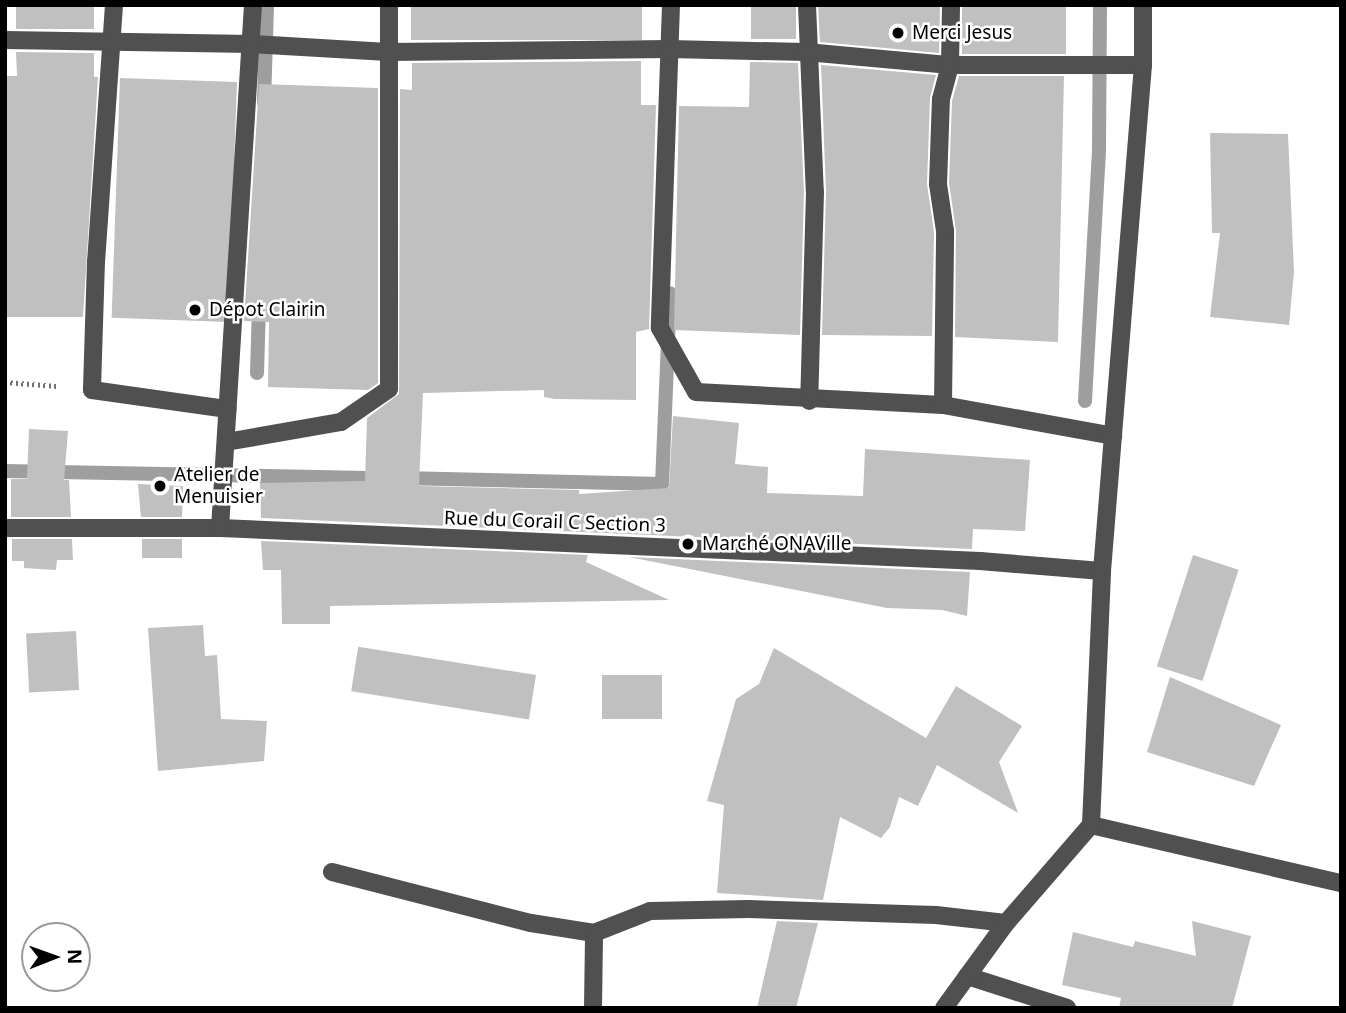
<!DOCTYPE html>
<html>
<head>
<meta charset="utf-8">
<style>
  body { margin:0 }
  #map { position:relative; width:1346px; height:1013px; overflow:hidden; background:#fff; font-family:"Noto Sans",sans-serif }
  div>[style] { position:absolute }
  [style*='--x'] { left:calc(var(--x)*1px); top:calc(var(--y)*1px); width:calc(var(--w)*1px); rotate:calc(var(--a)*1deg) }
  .stream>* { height:14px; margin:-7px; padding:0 7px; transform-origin:7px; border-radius:7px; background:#9e9e9e }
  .building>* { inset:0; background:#c0c0c0; transform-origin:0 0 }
  .path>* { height:4.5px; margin-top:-2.25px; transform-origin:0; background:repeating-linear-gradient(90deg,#727272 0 2px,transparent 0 5.5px) }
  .minor>* { height:18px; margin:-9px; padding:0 9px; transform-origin:9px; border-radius:9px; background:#505050 }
  .dots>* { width:19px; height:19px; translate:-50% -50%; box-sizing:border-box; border:4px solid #fff; border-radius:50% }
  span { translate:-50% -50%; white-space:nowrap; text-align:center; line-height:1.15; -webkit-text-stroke:5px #fff; paint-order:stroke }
  .poi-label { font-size:19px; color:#000 }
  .left { translate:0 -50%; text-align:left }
  .street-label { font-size:19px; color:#000 }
  .frame { position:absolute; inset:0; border:7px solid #000; pointer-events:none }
  .north { position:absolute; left:21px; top:922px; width:70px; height:70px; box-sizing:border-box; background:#fff; border:2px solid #999; border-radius:50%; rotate:89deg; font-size:19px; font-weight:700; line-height:28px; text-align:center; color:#000 }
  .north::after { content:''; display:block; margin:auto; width:24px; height:32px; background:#000; clip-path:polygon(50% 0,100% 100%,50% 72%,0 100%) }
</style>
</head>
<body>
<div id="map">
  <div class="stream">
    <i style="--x:264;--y:102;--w:97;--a:-88.2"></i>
    <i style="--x:257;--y:373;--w:69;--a:-88.3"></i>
    <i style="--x:1085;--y:401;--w:253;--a:-86.8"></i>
    <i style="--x:1099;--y:148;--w:143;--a:-89.6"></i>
    <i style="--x:5;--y:471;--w:376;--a:1.1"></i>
    <i style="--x:402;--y:478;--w:260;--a:1.3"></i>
    <i style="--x:662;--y:484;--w:191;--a:-87.6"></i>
  </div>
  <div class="building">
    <i style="left:16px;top:5px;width:78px;height:24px"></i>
    <i style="left:411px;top:5px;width:231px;height:35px"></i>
    <i style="left:751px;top:5px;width:45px;height:34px"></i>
    <i style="clip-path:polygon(818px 5px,940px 5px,939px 53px,820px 42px)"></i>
    <i style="left:962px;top:5px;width:104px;height:49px"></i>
    <i style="clip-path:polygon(16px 52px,94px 53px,94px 77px,98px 77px,83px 317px,5px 317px,5px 76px,17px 76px)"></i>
    <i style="clip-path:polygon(641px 61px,641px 105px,656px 105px,649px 329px,636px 332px,636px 400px,555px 399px,544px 397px,544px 390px,423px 393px,419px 486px,579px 490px,579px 494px,669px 488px,673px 416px,739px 423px,735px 464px,768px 467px,767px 493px,863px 496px,865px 449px,1030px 460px,1025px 531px,973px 529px,972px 549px,261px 518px,260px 483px,365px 481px,367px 418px,399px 394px,400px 89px,412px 90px,412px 63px)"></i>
    <i style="clip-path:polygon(750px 62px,798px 63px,804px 192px,800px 335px,674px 330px,679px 106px,749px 107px)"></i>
    <i style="clip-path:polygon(821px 65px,936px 75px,930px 98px,927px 184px,934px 232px,932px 336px,822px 335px,826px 192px)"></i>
    <i style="clip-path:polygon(959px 76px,1064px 76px,1058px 342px,955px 337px,956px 231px,949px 183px,952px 101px)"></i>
    <i style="left:120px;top:78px;width:117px;height:240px;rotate:2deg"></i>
    <i style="clip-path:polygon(259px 84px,378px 88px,378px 383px,368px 390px,268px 387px,269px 322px,244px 321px)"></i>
    <i style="clip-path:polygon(1210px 133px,1288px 134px,1294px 272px,1289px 325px,1210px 317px,1220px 233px,1212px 233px)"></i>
    <i style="clip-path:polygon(29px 429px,68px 431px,64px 480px,69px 480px,71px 517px,11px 517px,11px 479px,27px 479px)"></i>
    <i style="clip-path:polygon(138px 484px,183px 486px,182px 517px,141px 517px)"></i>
    <i style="clip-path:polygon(12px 539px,72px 539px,73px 560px,57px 560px,56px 570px,24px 568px,24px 561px,12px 561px)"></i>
    <i style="left:142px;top:539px;width:40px;height:19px"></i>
    <i style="clip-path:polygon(261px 541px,588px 555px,586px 562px,669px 600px,330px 606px,330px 624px,282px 624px,281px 570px,263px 570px)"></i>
    <i style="left:1193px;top:555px;width:48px;height:117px;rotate:18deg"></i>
    <i style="clip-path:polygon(629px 557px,970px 572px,967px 616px,942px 610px,887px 608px)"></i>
    <i style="clip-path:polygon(203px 625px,205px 656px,217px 655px,221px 719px,267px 721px,264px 761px,158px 771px,148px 628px)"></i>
    <i style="left:76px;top:631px;width:59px;height:50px;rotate:87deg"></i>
    <i style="clip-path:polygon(774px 648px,926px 738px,956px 686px,1022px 726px,999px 762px,1018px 813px,937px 765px,918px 806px,899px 797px,890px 827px,881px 838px,840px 817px,823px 900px,717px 893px,724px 805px,707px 801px,736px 699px,759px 684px)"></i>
    <i style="left:536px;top:675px;width:45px;height:180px;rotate:99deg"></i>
    <i style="left:602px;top:675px;width:60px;height:44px"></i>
    <i style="clip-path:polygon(1170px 677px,1281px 725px,1254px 786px,1147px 752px)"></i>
    <i style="clip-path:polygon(777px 921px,818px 923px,796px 1008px,757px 1008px)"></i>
    <i style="clip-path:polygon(1192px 921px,1251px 936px,1232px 1008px,1119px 1008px,1121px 998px,1062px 985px,1073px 932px,1133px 947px,1135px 941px,1196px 956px)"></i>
  </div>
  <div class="path">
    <i style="--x:5;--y:382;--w:52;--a:4.4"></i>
  </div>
  <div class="minor">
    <i style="--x:114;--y:5;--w:257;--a:94"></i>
    <i style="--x:96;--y:261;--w:129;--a:91.8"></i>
    <i style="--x:92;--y:390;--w:137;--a:8"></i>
    <i style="--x:671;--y:5;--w:323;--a:92"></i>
    <i style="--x:660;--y:328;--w:73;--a:60.6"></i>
    <i style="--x:696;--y:392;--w:247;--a:3"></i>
    <i style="--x:943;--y:405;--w:173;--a:10.3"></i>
    <i style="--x:807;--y:5;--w:187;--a:87.6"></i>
    <i style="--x:815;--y:192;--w:209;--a:91.6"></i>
    <i style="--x:5;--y:40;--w:247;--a:0.9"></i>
    <i style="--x:252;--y:44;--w:136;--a:3.4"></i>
    <i style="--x:388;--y:52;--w:282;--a:-0.6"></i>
    <i style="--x:670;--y:49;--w:136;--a:1.3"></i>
    <i style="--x:806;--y:52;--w:145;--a:5.2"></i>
    <i style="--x:950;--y:65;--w:193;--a:0"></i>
    <i style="--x:943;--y:405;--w:174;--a:-89.3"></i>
    <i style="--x:945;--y:231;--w:48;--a:-98.5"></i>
    <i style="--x:938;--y:184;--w:85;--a:-88"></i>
    <i style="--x:941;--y:99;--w:35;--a:-75"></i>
    <i style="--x:950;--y:65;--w:60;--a:-89"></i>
    <i style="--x:226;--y:442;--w:117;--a:-9.9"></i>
    <i style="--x:341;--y:422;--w:58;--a:-34.5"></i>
    <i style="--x:389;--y:389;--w:384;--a:-90"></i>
    <i style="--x:5;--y:528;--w:215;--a:0"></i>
    <i style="--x:220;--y:528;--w:761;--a:2.49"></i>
    <i style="--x:980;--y:561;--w:122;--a:4.7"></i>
    <i style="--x:220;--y:528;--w:524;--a:-86.39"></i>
    <i style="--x:1091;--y:825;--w:257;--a:13.1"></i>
    <i style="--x:332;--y:872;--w:205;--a:14.4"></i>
    <i style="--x:531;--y:923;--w:64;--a:9"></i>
    <i style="--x:594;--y:933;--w:60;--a:-21.4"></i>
    <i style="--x:650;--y:911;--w:98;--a:-1.2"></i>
    <i style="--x:748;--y:909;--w:188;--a:1.8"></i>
    <i style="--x:936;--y:915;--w:70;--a:6.5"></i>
    <i style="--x:967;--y:976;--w:105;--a:17.7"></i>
    <i style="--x:593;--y:1008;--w:75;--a:-89.2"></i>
    <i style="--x:944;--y:1008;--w:105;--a:-53.9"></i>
    <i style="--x:1006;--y:923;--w:130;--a:-49.1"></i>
    <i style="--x:1091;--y:825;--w:254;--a:-87.5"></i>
    <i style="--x:1102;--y:571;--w:508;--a:-85.37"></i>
    <i style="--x:1143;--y:65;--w:60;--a:-90"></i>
  </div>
  <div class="dots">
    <i style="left:898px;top:33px;background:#000"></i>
    <i style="left:195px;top:310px;background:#000"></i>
    <i style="left:160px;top:486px;background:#000"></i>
    <i style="left:688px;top:544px;background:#000"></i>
  </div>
  <div class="poi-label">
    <span class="left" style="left:912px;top:33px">Merci Jesus</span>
    <span class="left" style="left:209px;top:310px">Dépot Clairin</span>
    <span class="left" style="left:174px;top:486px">Atelier de<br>Menuisier</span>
    <span class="left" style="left:702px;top:544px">Marché ONAVille</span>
  </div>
  <div class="street-label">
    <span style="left:555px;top:522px;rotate:2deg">Rue du Corail C Section 3</span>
  </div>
  <div class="frame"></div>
  <div class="north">N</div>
</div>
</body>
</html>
